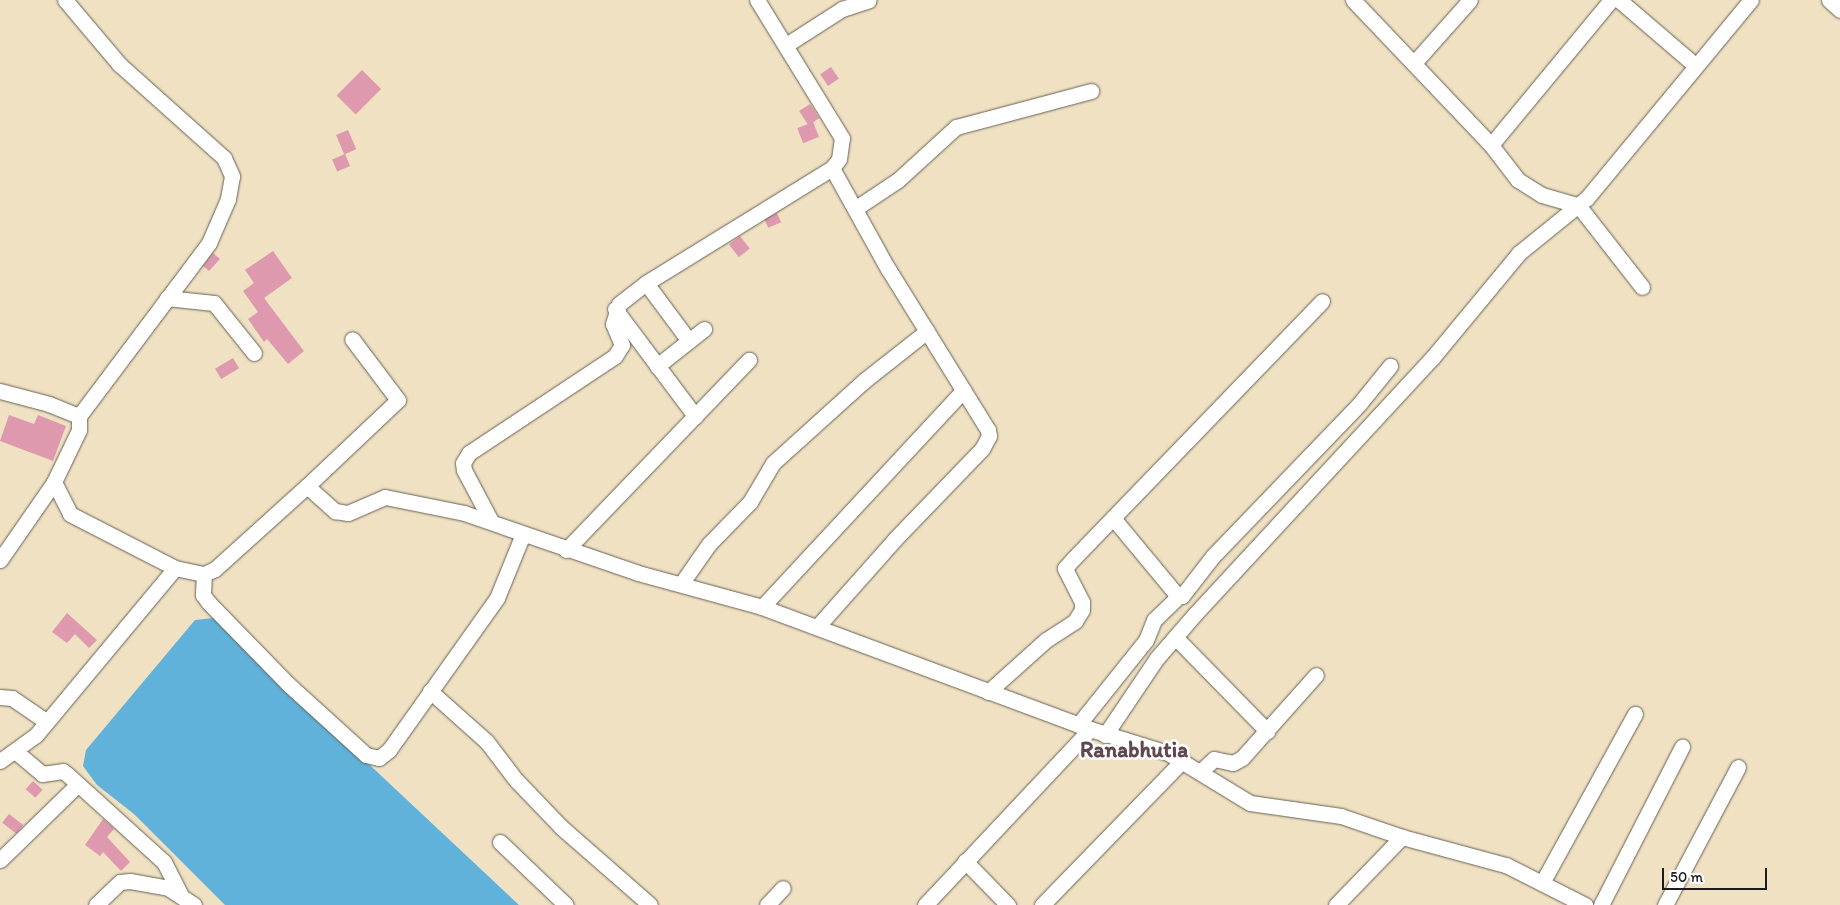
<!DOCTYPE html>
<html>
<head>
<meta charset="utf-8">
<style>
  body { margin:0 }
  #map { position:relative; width:1840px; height:905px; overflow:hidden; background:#efe1c2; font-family:Itim,sans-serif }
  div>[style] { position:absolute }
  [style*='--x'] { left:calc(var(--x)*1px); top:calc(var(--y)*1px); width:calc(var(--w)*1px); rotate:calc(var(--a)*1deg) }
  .water>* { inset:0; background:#60b2db }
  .building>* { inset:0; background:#de99af; transform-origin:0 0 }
  .roads { filter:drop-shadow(0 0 1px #666156) drop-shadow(0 0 1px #666156) }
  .minor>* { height:15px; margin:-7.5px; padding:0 7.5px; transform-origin:7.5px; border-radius:7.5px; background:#fff }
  span { translate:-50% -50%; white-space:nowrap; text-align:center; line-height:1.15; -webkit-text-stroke:5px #fff; paint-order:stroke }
  .district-label { font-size:22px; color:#60484f; font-weight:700 }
  .scale { position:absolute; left:1662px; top:868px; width:105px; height:22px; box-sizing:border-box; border:2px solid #1c1c1c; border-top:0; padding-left:6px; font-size:15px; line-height:18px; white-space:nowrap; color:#1c1c1c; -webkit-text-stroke:4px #fff; paint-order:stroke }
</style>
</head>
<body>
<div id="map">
  <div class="water">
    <i style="clip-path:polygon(213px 618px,519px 905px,225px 905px,134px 814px,97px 785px,83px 766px,86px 750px,195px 620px)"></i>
  </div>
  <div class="building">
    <i style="left:831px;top:67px;width:14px;height:13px;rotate:56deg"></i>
    <i style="left:362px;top:70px;width:27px;height:36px;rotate:45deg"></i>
    <i style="left:810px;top:104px;width:17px;height:13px;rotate:57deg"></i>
    <i style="left:813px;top:122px;width:16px;height:17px;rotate:68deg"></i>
    <i style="left:348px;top:130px;width:21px;height:13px;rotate:67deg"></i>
    <i style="left:345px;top:154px;width:13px;height:14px;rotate:67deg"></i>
    <i style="left:777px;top:213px;width:10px;height:14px;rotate:66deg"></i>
    <i style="left:740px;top:236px;width:16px;height:14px;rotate:52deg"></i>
    <i style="clip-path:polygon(273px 251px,292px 278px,264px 298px,304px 351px,288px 364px,267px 339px,264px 342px,248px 319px,258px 312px,243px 291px,254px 283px,245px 270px)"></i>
    <i style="clip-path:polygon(213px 253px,220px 259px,209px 271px,203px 266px)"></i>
    <i style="left:233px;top:358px;width:12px;height:21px;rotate:59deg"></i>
    <i style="clip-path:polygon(9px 415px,34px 424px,38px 415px,66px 426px,53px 461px,0 441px)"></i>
    <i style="clip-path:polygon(67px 613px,97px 640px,89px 648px,75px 634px,67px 643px,52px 632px)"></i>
    <i style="left:33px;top:781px;width:13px;height:11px;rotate:42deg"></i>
    <i style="left:9px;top:814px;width:18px;height:11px;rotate:38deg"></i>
    <i style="clip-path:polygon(103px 819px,114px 829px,107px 837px,130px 862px,121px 871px,103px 852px,100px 856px,85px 845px)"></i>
  </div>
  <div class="roads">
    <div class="minor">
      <i style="--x:65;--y:0;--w:84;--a:49.8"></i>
      <i style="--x:119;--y:64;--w:141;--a:41.8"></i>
      <i style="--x:224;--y:158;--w:20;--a:66"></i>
      <i style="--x:232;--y:176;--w:23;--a:100"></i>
      <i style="--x:228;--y:199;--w:48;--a:113.4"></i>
      <i style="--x:209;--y:243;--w:216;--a:126.9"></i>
      <i style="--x:1353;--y:0;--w:200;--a:46.4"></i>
      <i style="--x:1491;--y:145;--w:44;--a:52.4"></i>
      <i style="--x:1518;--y:180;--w:28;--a:32"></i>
      <i style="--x:1542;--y:195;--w:37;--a:16"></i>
      <i style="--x:1578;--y:205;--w:104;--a:52"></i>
      <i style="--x:1619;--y:0;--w:101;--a:40.6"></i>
      <i style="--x:1829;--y:0;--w:15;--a:42"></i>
      <i style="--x:786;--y:45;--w:67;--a:-32.7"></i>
      <i style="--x:842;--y:9;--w:28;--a:-18"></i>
      <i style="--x:1414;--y:63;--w:84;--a:-48.4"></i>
      <i style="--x:1491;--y:145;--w:188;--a:-50.4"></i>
      <i style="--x:856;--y:208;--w:50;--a:-33.7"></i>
      <i style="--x:898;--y:180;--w:79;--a:-42.4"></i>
      <i style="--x:956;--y:127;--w:140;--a:-14.9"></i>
      <i style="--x:646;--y:283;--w:72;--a:53.4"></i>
      <i style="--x:167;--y:298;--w:47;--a:6.1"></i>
      <i style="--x:214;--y:303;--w:64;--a:51.3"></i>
      <i style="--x:615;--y:309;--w:134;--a:53.2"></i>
      <i style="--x:657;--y:366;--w:60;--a:-38.2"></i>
      <i style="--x:0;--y:391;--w:51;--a:14.9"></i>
      <i style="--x:49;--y:404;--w:32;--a:22"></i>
      <i style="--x:79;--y:416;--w:14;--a:90"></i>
      <i style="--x:79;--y:430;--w:58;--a:115.7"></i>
      <i style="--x:54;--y:482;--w:36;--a:63"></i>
      <i style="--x:70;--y:514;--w:118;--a:27.2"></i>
      <i style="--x:175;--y:568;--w:30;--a:12"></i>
      <i style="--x:204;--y:574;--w:12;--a:-24"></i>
      <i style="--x:215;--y:569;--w:124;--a:-42.1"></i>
      <i style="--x:307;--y:486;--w:38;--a:42"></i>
      <i style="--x:335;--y:511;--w:13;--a:9"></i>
      <i style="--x:348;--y:513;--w:40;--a:-23.4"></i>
      <i style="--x:385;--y:497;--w:81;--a:11.4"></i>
      <i style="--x:464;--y:513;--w:184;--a:19"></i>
      <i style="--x:638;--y:573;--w:129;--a:15.3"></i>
      <i style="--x:762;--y:607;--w:350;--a:20.4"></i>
      <i style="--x:1090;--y:729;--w:82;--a:17.1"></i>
      <i style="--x:1168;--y:753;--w:96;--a:31.4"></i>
      <i style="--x:1250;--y:803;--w:92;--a:8.1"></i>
      <i style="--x:1341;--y:816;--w:65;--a:19"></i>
      <i style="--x:1402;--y:837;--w:108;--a:15.1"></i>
      <i style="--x:1506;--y:865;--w:89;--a:26.9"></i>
      <i style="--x:307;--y:486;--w:125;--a:-43.4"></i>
      <i style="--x:398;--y:400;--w:76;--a:-127"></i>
      <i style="--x:1113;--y:518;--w:100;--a:50.3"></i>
      <i style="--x:1177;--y:595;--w:5;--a:11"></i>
      <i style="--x:1182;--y:596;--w:51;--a:-52.2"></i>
      <i style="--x:1213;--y:556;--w:212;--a:-46.1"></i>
      <i style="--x:1360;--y:403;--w:48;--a:-51"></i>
      <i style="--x:491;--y:521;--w:58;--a:-117.9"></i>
      <i style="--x:464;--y:470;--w:7;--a:-98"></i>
      <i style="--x:463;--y:463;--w:12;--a:-59"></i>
      <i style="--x:469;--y:453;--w:175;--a:-33.6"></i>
      <i style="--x:615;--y:356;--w:13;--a:-58"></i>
      <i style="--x:622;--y:345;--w:23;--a:-113"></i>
      <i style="--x:613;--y:324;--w:21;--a:-73"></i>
      <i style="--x:619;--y:304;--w:34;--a:-38"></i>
      <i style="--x:646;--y:283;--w:219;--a:-31.7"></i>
      <i style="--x:832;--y:168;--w:11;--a:-52"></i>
      <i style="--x:839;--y:159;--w:21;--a:-82"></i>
      <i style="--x:842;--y:138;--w:162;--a:-121.6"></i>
      <i style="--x:566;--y:550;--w:264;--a:-46.1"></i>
      <i style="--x:0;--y:560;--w:95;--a:-55.3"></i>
      <i style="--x:204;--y:574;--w:21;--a:93"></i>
      <i style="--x:203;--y:595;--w:10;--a:53"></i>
      <i style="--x:209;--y:603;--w:113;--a:45.7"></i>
      <i style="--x:288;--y:684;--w:105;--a:42.3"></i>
      <i style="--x:366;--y:755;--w:13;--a:13"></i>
      <i style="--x:379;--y:758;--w:13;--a:-39"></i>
      <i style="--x:389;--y:750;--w:186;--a:-54.6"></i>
      <i style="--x:497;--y:598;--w:69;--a:-67.9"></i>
      <i style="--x:681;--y:584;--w:49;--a:-55"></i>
      <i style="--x:709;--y:544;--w:59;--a:-45.7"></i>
      <i style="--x:750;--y:502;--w:45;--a:-59.5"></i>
      <i style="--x:773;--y:463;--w:124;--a:-42.1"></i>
      <i style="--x:865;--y:380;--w:79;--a:-38.3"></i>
      <i style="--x:762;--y:607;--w:296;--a:-47.1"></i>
      <i style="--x:817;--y:627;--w:118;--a:-48.4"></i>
      <i style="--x:895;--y:539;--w:125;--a:-46"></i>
      <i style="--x:982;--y:449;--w:15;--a:-62"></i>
      <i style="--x:989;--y:436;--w:6;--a:-99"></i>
      <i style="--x:988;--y:430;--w:190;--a:-121.8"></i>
      <i style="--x:888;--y:269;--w:115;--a:-119"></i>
      <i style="--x:1175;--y:637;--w:132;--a:45.6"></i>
      <i style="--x:430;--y:691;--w:76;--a:41.8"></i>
      <i style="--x:487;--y:742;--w:48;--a:52.7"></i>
      <i style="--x:516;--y:780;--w:65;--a:46.2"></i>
      <i style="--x:561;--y:827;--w:118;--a:41.2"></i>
      <i style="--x:988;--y:692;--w:78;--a:-41.9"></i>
      <i style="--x:1046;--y:640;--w:35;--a:-33"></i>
      <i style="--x:1075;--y:621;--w:13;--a:-58"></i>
      <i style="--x:1082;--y:610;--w:8;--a:-90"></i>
      <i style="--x:1082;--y:602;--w:38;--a:-117"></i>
      <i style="--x:1065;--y:568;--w:13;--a:-48"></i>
      <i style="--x:1074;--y:558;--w:357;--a:-46"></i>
      <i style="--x:0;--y:697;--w:12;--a:5"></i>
      <i style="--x:12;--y:698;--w:42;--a:34.4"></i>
      <i style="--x:1078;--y:725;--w:109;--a:-51.3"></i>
      <i style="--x:1146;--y:640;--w:22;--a:-68"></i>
      <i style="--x:1154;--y:620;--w:35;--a:-44"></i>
      <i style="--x:1105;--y:735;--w:93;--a:-56"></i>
      <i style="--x:1157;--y:658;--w:58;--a:-49.2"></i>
      <i style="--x:1195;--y:614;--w:350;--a:-47.2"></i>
      <i style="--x:1433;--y:357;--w:135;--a:-50.4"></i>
      <i style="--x:1519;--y:253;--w:87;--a:-39"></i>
      <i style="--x:1587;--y:198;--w:257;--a:-50.4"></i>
      <i style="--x:15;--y:751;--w:35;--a:40"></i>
      <i style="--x:42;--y:774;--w:21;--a:-8"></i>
      <i style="--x:63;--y:771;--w:6;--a:39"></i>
      <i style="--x:68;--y:775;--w:130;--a:42.2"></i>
      <i style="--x:164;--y:862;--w:36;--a:63"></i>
      <i style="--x:0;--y:761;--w:44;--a:-35.8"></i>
      <i style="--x:36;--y:735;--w:217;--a:-50.2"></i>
      <i style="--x:1200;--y:772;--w:19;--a:-43"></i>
      <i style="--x:1214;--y:759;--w:19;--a:12"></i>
      <i style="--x:1233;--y:763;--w:10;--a:-29"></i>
      <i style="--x:1242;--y:758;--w:111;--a:-48.3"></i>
      <i style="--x:500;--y:842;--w:91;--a:43.7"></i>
      <i style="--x:0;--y:860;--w:107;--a:-44.2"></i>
      <i style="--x:965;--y:861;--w:62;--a:45.7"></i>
      <i style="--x:1542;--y:883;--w:193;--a:-61.2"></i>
      <i style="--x:96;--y:905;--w:33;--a:-44"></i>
      <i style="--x:120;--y:882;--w:10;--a:-6"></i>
      <i style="--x:130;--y:881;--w:39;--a:10"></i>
      <i style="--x:168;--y:888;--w:31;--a:33"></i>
      <i style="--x:767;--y:905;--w:23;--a:-47"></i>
      <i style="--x:925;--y:905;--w:241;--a:-46.8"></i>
      <i style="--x:1042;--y:905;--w:202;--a:-45.8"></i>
      <i style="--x:1336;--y:905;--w:95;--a:-45.9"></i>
      <i style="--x:1601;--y:905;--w:178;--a:-62.9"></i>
      <i style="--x:1665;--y:905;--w:156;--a:-62.1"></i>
    </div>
  </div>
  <div class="district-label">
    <span style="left:1134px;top:750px">Ranabhutia</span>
  </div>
  <div class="scale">50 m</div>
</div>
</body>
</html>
